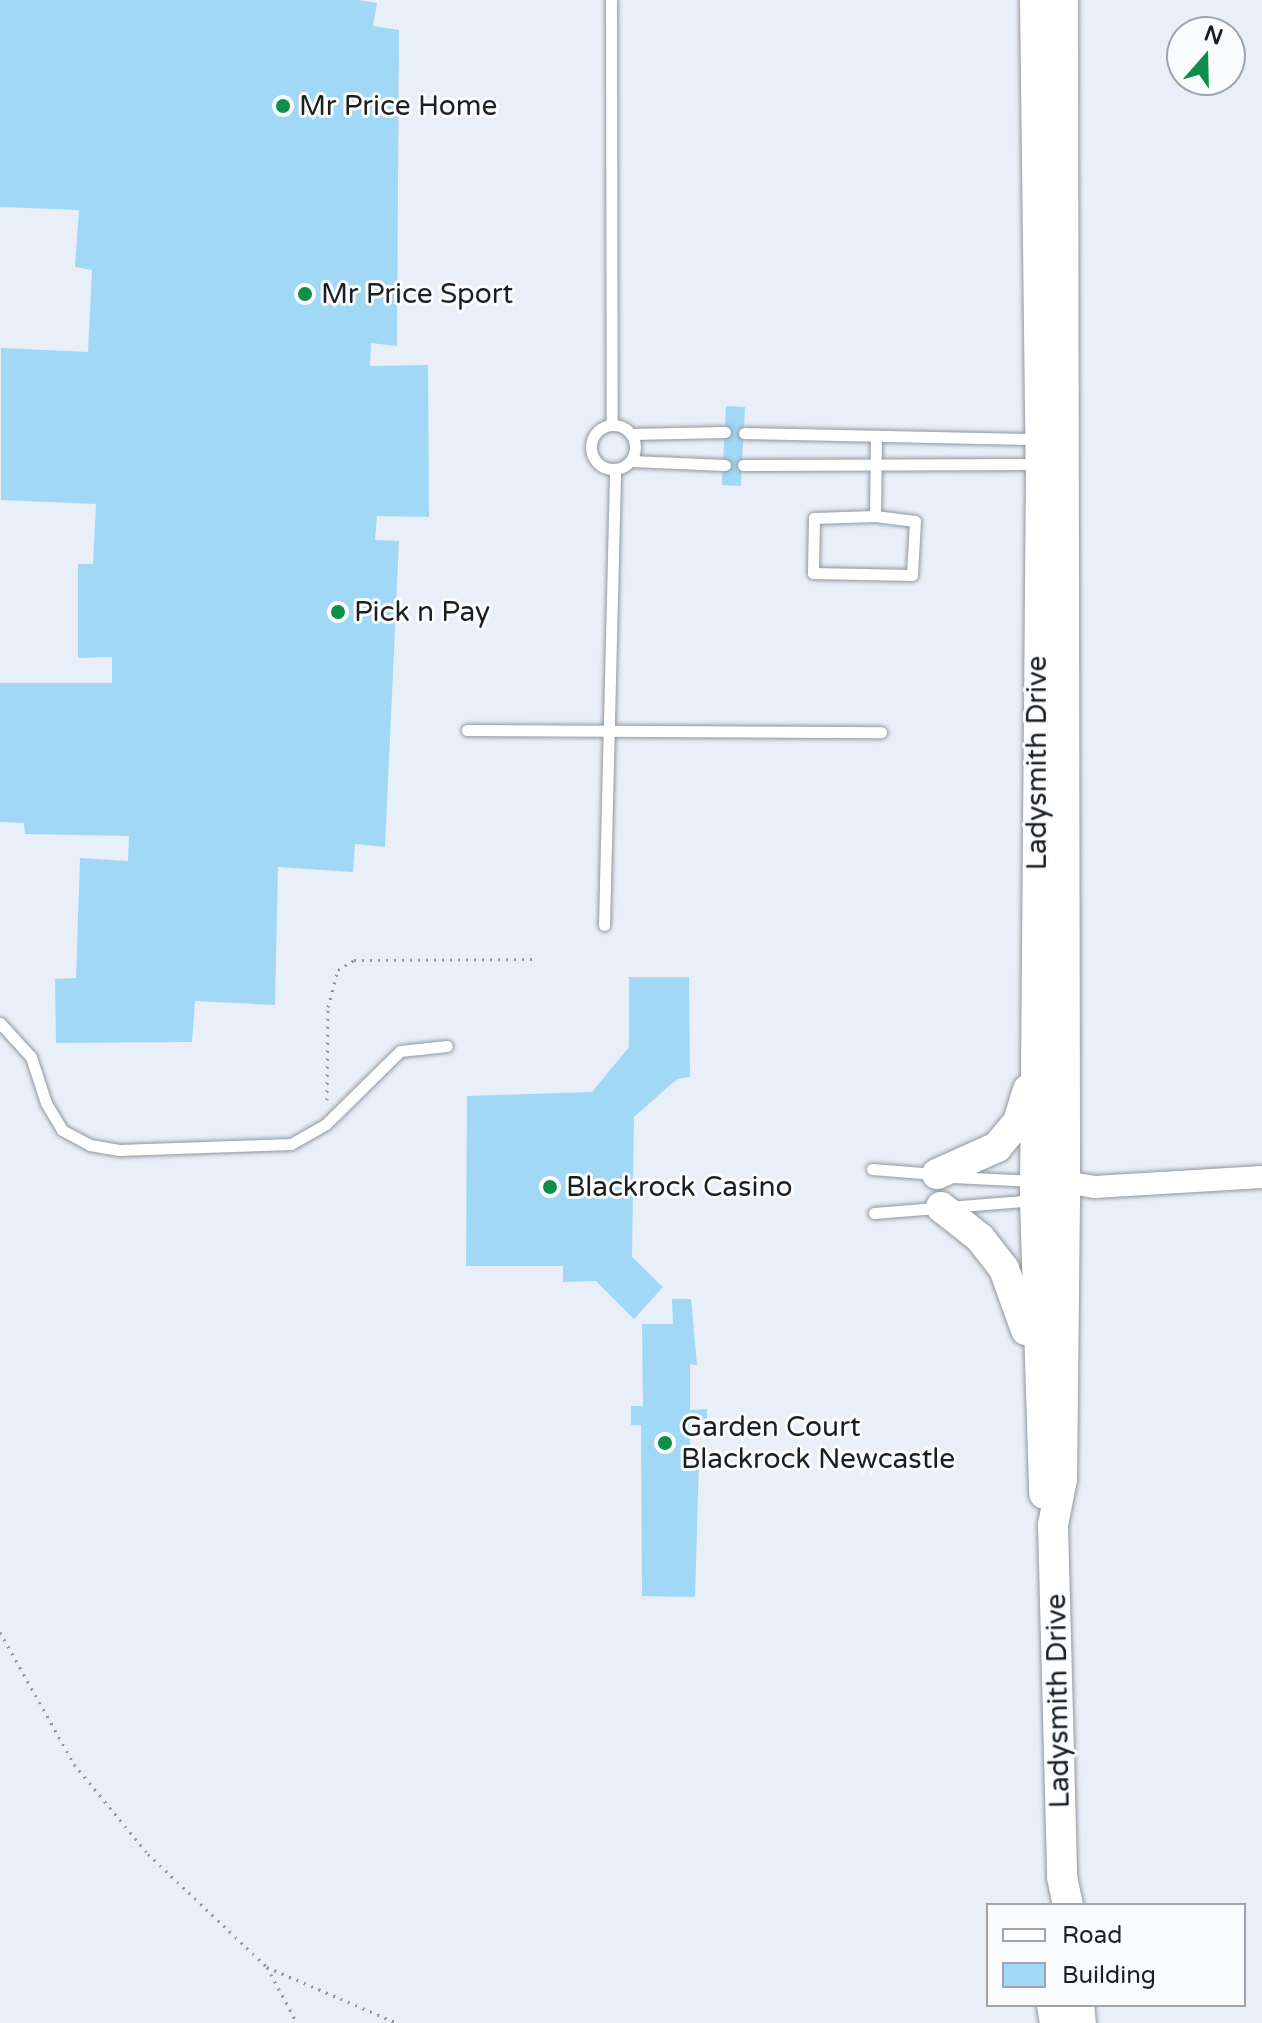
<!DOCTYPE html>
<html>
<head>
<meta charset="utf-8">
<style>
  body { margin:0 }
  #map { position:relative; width:1262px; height:2023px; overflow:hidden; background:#e8eff8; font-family:"Varela Round",sans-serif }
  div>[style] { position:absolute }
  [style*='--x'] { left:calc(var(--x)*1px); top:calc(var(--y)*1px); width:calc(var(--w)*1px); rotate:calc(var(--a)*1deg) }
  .building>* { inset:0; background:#a0d8f5; transform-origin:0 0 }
  .path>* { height:3px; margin-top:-1.5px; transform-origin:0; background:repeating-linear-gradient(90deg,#91969d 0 2px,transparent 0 8px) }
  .roads { filter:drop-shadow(0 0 2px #90979f) drop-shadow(0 0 2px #90979f) }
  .lane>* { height:11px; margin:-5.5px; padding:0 5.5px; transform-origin:5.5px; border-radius:5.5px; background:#fff }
  .lane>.ring { margin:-5.5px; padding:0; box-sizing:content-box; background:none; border:11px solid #fff; border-radius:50% }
  .street>* { height:22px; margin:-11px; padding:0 11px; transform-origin:11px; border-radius:11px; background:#fff }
  .secondary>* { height:30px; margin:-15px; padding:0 15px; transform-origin:15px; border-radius:15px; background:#fff }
  .dots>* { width:22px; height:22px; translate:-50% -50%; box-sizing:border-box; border:4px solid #fafcfe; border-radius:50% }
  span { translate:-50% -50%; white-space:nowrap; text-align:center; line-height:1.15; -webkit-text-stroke:6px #fafcfe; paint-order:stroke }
  .poi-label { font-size:28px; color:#1c1f22 }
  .left { translate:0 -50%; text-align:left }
  .street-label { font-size:28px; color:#1c1f22 }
  .legend { position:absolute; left:986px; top:1903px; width:260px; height:104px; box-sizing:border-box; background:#fafcfe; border:2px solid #a1a4a6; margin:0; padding:10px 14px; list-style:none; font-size:24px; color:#1c1f22 }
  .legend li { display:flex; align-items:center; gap:16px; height:40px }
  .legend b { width:40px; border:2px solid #a1a4a6 }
  .north { position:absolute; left:1166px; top:16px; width:80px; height:80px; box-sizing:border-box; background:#fafcfe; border:2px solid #a1a4a6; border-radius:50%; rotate:20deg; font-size:22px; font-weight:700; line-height:32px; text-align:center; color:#1c1f22 }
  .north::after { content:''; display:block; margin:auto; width:28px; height:36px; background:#0f8e4b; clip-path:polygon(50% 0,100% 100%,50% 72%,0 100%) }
</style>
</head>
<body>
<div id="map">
  <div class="building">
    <i style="clip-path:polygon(0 0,358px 0,377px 3px,373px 26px,399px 30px,397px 346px,371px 343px,370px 366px,428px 365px,429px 517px,377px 516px,375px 540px,399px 541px,385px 847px,355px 844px,353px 872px,278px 867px,275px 1005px,195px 1001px,192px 1042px,56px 1043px,55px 979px,76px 978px,80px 858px,128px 861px,129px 836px,25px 834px,24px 823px,0 822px,0 683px,112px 683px,112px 657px,78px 658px,78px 564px,93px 564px,96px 504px,1px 500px,1px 348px,88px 352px,92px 270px,75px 267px,79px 210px,0 207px)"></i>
    <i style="left:726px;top:406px;width:19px;height:79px;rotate:3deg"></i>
    <i style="clip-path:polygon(629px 977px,689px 977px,690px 1077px,677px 1079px,634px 1117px,632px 1257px,663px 1287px,634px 1319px,596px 1281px,563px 1282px,563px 1266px,466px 1266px,467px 1096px,592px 1092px,629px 1047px)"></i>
    <i style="clip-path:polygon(672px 1299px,691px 1299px,697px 1365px,690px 1364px,690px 1410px,707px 1409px,707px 1422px,690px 1423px,690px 1462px,699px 1462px,695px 1597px,642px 1596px,641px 1425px,631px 1425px,631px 1406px,643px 1406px,642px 1324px,673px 1324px)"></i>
  </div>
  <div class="path">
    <i style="--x:327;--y:1100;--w:93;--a:-89.4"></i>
    <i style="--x:328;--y:1007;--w:38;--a:-75"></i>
    <i style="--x:338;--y:970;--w:19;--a:-32"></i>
    <i style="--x:354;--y:960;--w:184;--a:-0.3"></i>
    <i style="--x:0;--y:1632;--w:151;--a:60.7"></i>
    <i style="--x:74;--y:1764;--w:117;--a:50.6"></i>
    <i style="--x:148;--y:1854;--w:164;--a:43.5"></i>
    <i style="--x:267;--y:1967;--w:64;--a:61.8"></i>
    <i style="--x:267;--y:1967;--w:142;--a:23.3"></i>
  </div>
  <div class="roads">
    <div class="lane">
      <i style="--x:611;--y:0;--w:425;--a:89.9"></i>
      <i class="ring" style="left:591px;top:425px;width:33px;height:33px"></i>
      <i style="--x:744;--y:433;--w:296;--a:1.2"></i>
      <i style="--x:631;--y:434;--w:94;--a:-1.2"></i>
      <i style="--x:631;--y:461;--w:94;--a:2.4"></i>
      <i style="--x:743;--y:465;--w:298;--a:-0.2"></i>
      <i style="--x:875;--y:516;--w:40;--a:7.1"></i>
      <i style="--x:915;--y:521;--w:54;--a:93.2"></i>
      <i style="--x:912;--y:575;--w:99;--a:-178.8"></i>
      <i style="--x:813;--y:573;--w:55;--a:-89"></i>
      <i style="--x:814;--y:518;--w:61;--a:-1.9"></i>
      <i style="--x:875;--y:516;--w:80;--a:-89.3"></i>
      <i style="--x:467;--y:730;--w:414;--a:0.3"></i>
      <i style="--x:604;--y:925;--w:455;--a:-88.6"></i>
      <i style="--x:0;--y:1023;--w:46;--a:47.6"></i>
      <i style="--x:31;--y:1057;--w:48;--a:71.9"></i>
      <i style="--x:46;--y:1103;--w:31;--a:59"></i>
      <i style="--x:62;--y:1130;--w:32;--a:28"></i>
      <i style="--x:90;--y:1145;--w:29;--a:10"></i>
      <i style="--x:119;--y:1150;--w:172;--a:-2"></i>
      <i style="--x:291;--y:1144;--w:40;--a:-29.7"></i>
      <i style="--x:326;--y:1124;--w:104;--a:-44.6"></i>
      <i style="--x:400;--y:1051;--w:47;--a:-6.1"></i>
      <i style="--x:872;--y:1169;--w:63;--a:4.5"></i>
      <i style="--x:952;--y:1177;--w:83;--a:2.8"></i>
      <i style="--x:874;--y:1213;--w:162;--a:-4.6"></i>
    </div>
    <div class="street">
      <i style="--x:1052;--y:1180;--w:44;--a:9.2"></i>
      <i style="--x:1095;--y:1187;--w:167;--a:-3.4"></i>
    </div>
    <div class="secondary">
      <i style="--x:1035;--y:0;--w:464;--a:89.3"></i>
      <i style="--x:1041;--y:464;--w:736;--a:90.47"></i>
      <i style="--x:1035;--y:1200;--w:294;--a:88.2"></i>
      <i style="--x:1063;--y:0;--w:1199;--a:89.9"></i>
      <i style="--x:1065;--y:1199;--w:280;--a:90.6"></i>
      <i style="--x:1062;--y:1479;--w:47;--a:101.1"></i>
      <i style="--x:1053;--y:1525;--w:352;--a:88.5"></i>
      <i style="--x:1062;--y:1877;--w:29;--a:78"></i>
      <i style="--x:937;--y:1174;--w:66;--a:-24.2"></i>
      <i style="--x:997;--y:1147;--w:33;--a:-50"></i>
      <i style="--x:1018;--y:1122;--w:34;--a:-73"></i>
      <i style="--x:941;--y:1207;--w:50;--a:38.5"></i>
      <i style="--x:980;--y:1238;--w:39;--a:52"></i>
      <i style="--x:1004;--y:1269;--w:65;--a:70.2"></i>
      <i style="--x:1052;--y:2005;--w:18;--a:81"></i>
      <i style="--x:1079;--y:2005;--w:18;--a:84"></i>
    </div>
  </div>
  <div class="dots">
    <i style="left:283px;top:106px;background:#0f8e4b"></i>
    <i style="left:305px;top:294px;background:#0f8e4b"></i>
    <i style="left:338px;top:612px;background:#0f8e4b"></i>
    <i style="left:550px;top:1187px;background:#0f8e4b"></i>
    <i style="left:665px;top:1443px;background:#0f8e4b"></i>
  </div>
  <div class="poi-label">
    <span class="left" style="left:299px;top:106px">Mr Price Home</span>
    <span class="left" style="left:321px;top:294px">Mr Price Sport</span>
    <span class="left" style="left:354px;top:612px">Pick n Pay</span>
    <span class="left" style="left:566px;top:1187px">Blackrock Casino</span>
    <span class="left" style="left:681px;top:1443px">Garden Court<br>Blackrock Newcastle</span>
  </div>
  <div class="street-label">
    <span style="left:1037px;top:763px;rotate:-90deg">Ladysmith Drive</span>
    <span style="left:1058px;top:1701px;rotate:-91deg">Ladysmith Drive</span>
  </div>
  <ul class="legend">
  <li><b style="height:10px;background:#fff"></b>Road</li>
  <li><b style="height:22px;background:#a0d8f5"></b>Building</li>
  </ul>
  <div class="north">N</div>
</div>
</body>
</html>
